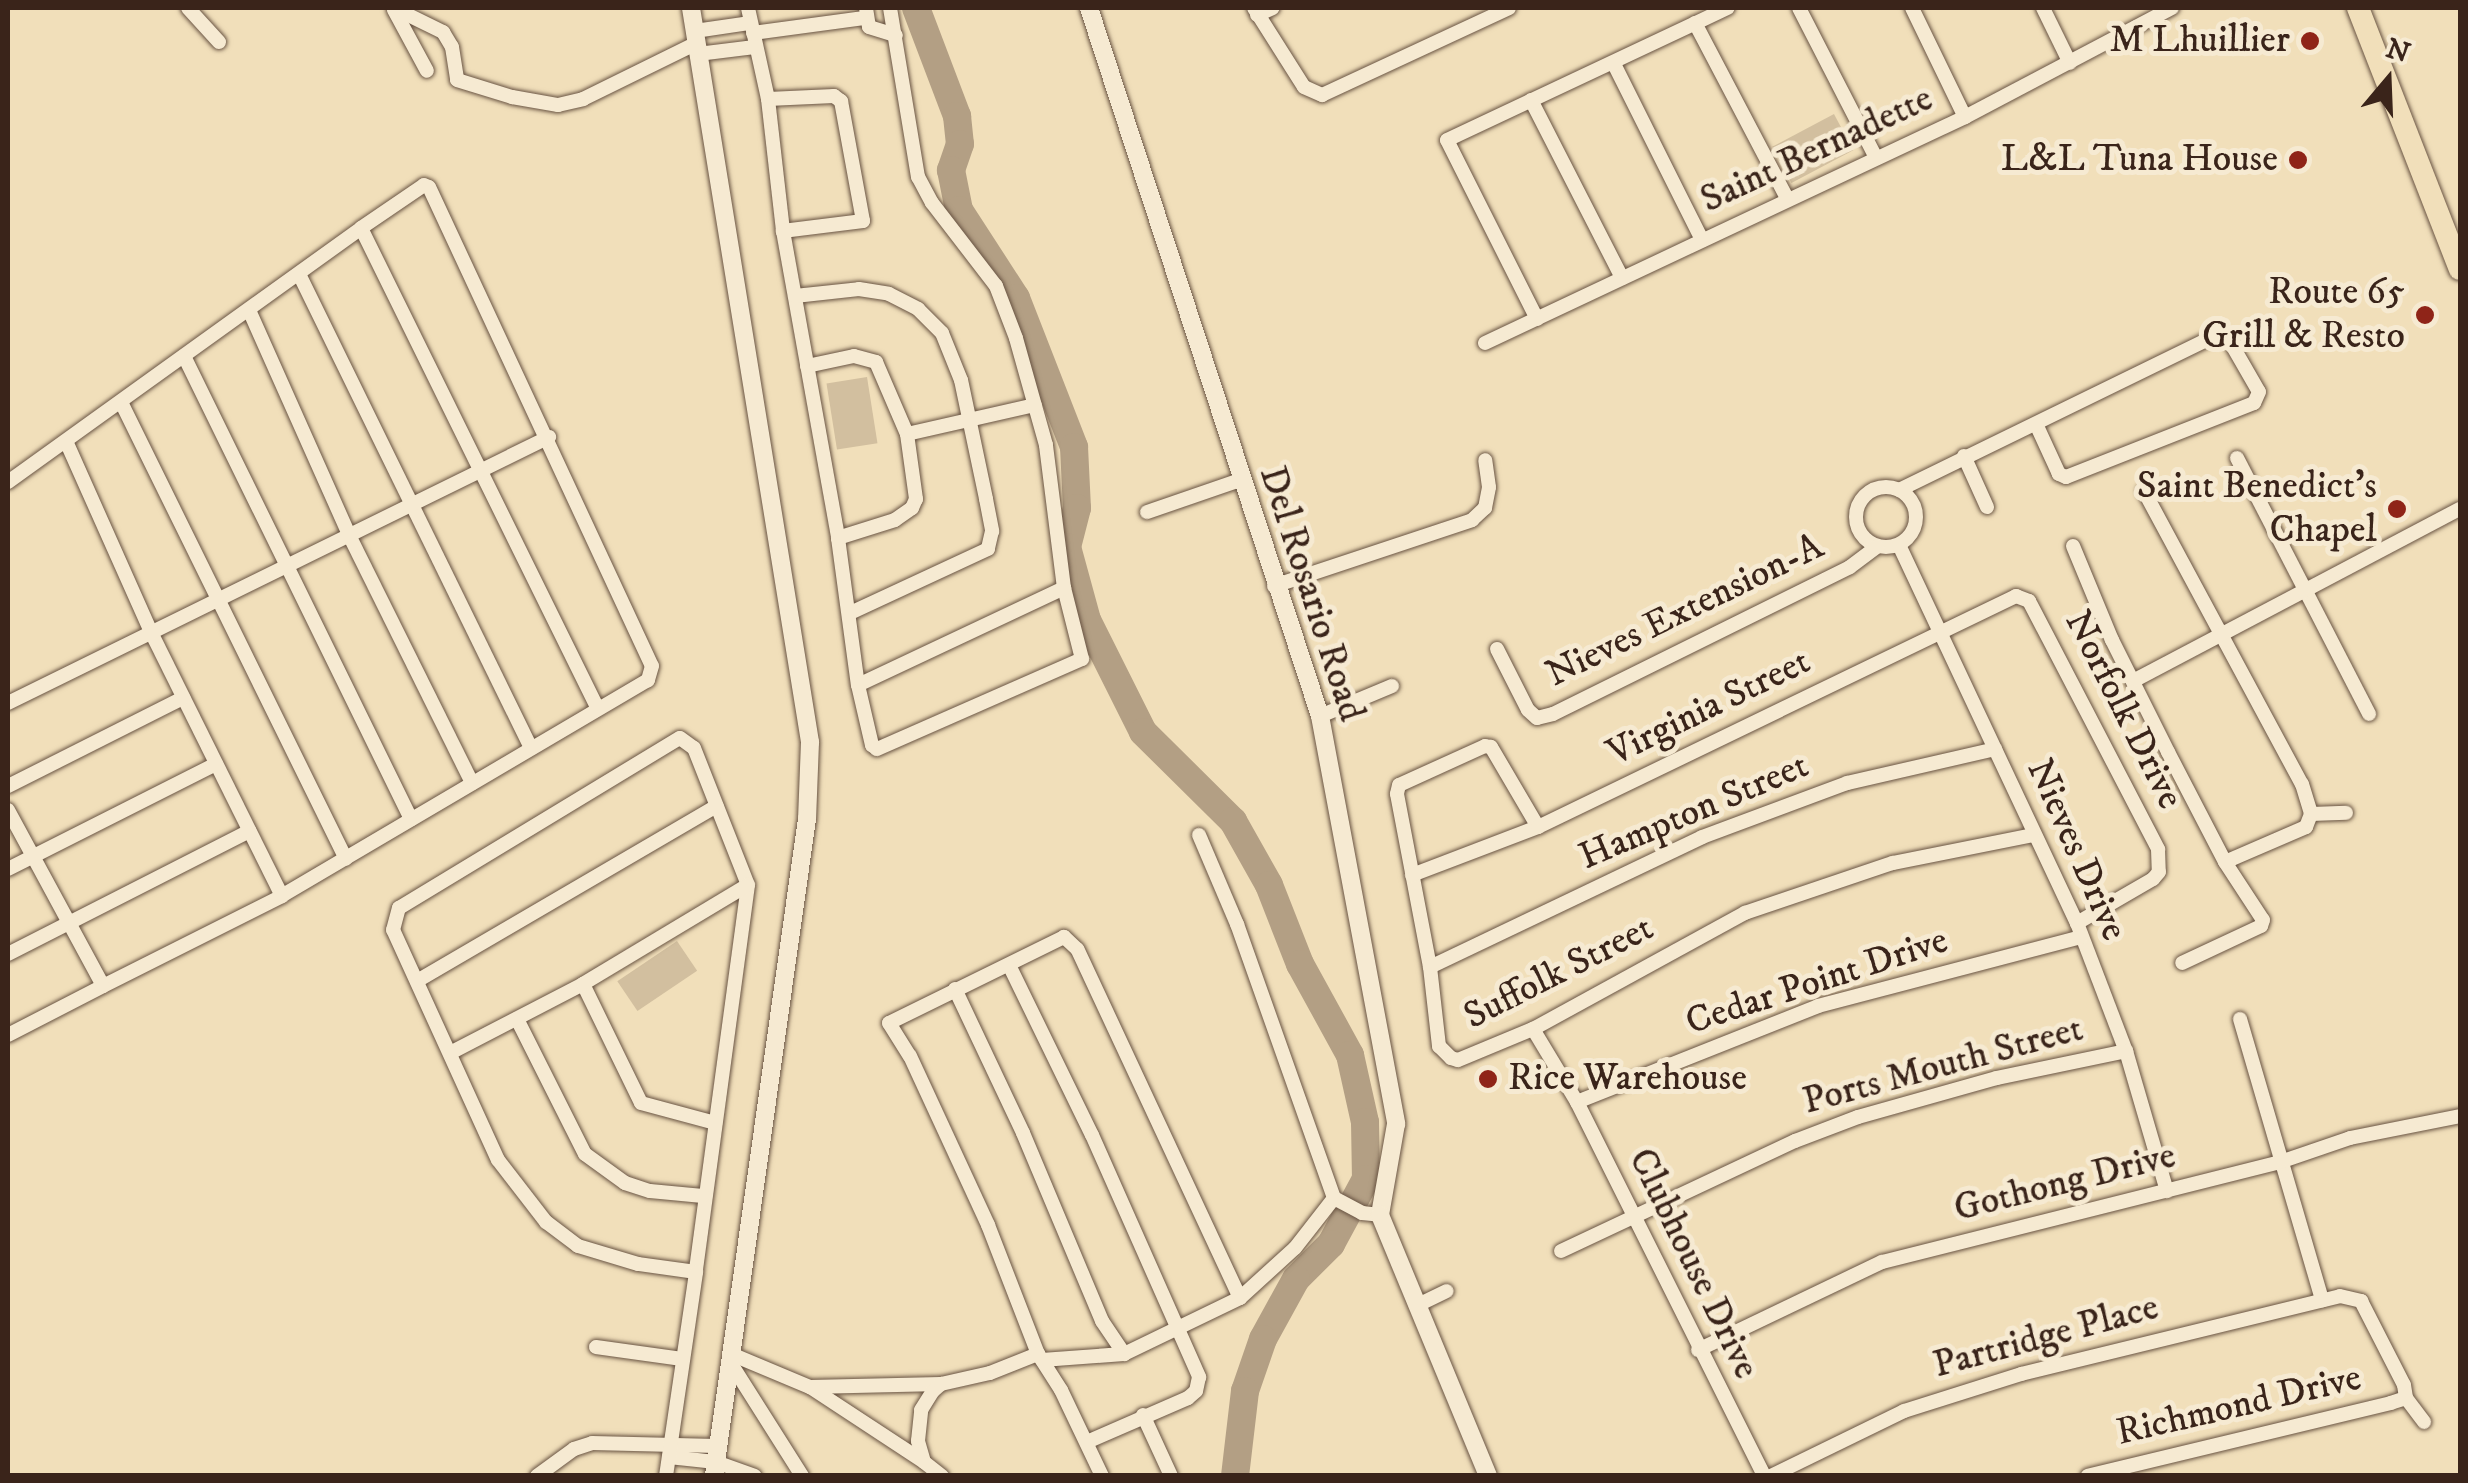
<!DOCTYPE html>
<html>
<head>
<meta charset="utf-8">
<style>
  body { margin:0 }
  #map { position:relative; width:2468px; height:1483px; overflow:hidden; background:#f1dfba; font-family:"IM FELL DW Pica",serif }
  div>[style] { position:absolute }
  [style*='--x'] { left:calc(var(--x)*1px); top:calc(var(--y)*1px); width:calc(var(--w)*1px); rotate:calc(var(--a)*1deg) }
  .green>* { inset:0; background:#d2bf9f; transform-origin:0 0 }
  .river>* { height:28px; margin:-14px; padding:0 14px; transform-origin:14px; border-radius:14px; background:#b39f84 }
  .roads { filter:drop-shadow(0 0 2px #685342) drop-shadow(0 0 2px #685342) }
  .minor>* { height:14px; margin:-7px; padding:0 7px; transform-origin:7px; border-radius:7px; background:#f6ead2 }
  .minor>.ring { margin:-7px; padding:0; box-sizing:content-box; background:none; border:14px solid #f6ead2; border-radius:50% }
  .tertiary>* { height:18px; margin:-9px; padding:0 9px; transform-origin:9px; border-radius:9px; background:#f6ead2 }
  .secondary>* { height:18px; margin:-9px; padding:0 9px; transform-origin:9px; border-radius:9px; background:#f6ead2 }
  .trunk>* { height:22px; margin:-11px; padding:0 11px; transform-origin:11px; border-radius:11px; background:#f1dfba }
  .dots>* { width:28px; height:28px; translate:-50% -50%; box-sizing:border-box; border:5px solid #f6ead2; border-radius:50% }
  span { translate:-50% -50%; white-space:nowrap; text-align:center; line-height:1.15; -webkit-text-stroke:10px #f6ead2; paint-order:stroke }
  .poi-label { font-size:38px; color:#3a241a }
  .right { translate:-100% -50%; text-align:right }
  .left { translate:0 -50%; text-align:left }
  .street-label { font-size:38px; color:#3a241a }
  .frame { position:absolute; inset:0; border:10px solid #3a241a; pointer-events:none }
  .north { position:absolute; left:2338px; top:30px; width:100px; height:100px; -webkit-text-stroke:8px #f6ead2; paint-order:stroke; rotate:19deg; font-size:28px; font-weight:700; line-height:40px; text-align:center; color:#3a241a }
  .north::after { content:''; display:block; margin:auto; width:35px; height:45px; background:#3a241a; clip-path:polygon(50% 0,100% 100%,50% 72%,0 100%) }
</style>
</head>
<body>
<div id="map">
  <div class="green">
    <i style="left:1834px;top:114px;width:41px;height:70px;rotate:62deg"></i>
    <i style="left:867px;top:377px;width:67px;height:41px;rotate:81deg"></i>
    <i style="left:677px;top:941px;width:36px;height:72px;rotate:56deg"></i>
  </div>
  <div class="river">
    <i style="--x:916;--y:8;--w:116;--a:69.2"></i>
    <i style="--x:957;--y:116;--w:28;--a:84"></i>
    <i style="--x:960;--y:144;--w:28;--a:109"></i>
    <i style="--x:951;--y:170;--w:41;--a:78.7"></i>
    <i style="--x:959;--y:210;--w:105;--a:57.1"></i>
    <i style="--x:1016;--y:298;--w:160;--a:68.7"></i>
    <i style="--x:1074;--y:447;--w:61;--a:87.2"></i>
    <i style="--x:1077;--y:508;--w:40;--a:104.4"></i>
    <i style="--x:1067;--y:547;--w:76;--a:74.7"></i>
    <i style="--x:1087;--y:620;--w:125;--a:63.4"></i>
    <i style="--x:1143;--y:732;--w:127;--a:44.7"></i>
    <i style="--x:1233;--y:821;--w:73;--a:60.6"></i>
    <i style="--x:1269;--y:885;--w:85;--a:68.6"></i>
    <i style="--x:1300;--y:964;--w:104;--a:61.2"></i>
    <i style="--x:1350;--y:1055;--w:69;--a:77.4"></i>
    <i style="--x:1365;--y:1122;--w:57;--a:89"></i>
    <i style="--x:1366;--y:1179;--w:74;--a:118.3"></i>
    <i style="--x:1331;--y:1244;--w:49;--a:135"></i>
    <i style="--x:1296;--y:1279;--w:68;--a:118.8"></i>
    <i style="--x:1263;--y:1339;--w:55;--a:109.1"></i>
    <i style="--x:1245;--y:1391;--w:86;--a:96.7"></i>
  </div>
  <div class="roads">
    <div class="minor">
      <i style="--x:188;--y:8;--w:46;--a:47.6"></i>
      <i style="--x:394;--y:8;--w:55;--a:26.1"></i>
      <i style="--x:443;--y:32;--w:17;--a:59"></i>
      <i style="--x:452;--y:47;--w:33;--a:81"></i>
      <i style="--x:457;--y:80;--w:58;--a:17.2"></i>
      <i style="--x:512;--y:97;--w:47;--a:9.9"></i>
      <i style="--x:558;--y:105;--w:26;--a:-13"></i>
      <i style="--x:583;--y:99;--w:127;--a:-26.2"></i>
      <i style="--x:748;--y:8;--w:93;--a:77.6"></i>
      <i style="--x:768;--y:99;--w:133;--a:83.5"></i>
      <i style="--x:783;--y:231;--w:312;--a:79.8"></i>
      <i style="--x:838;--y:538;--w:148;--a:82.3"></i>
      <i style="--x:858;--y:685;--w:62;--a:76.9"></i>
      <i style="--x:872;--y:745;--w:6;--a:39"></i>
      <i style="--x:877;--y:749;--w:224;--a:-23.7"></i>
      <i style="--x:1082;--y:659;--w:73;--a:-104.2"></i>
      <i style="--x:1064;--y:588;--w:144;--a:-97.2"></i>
      <i style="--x:1046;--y:445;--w:111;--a:-105.7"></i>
      <i style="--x:1016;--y:338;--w:56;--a:-111"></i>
      <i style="--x:996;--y:286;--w:105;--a:-127.6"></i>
      <i style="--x:932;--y:203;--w:30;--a:-118"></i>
      <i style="--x:918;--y:177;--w:171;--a:-99.4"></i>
      <i style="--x:866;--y:8;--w:19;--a:81"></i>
      <i style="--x:869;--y:27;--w:28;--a:17"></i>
      <i style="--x:1254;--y:8;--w:93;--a:57.7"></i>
      <i style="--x:1304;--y:87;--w:20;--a:24"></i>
      <i style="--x:1322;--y:95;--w:206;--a:-24.9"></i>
      <i style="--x:1799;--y:8;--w:169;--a:62.8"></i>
      <i style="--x:1912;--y:8;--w:121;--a:64.1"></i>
      <i style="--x:2043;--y:8;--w:61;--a:63.9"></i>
      <i style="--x:394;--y:10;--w:69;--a:61.6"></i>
      <i style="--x:1257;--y:15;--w:17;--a:-24"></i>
      <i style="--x:1695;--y:23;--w:198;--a:62.3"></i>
      <i style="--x:695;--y:31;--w:56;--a:-8.3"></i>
      <i style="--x:753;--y:33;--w:112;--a:-7.7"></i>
      <i style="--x:698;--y:54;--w:57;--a:-7"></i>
      <i style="--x:1614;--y:64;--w:197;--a:63.4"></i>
      <i style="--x:768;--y:99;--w:66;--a:-2.6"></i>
      <i style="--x:834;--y:96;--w:9;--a:36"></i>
      <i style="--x:841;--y:101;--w:122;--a:79.6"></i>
      <i style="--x:863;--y:221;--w:81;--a:172.9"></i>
      <i style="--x:1531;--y:100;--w:200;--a:62.9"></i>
      <i style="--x:361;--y:228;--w:536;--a:63.77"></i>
      <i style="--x:299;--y:274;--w:528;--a:63.92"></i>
      <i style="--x:795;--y:296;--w:64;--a:-6.2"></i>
      <i style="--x:859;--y:289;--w:30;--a:9"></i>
      <i style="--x:889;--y:294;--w:33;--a:27"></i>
      <i style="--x:918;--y:309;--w:34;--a:45"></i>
      <i style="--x:942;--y:333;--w:51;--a:68"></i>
      <i style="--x:961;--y:380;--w:122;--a:78.1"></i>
      <i style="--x:986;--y:499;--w:33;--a:79"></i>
      <i style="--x:992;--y:531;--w:18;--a:103"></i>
      <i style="--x:988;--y:549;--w:152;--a:155.1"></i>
      <i style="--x:249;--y:310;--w:246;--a:66"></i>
      <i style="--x:349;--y:535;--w:277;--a:63.6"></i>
      <i style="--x:1537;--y:319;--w:200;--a:-116.7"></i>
      <i style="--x:1447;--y:140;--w:310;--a:-25.2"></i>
      <i style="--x:1485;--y:343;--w:531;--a:-25.21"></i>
      <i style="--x:1965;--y:117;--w:234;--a:-27.8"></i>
      <i style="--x:184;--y:356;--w:516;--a:63.88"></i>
      <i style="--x:807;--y:366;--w:48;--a:-12"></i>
      <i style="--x:854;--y:356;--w:23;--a:15"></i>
      <i style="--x:876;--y:362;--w:78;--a:66.7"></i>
      <i style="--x:907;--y:434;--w:66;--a:82.1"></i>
      <i style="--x:916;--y:499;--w:10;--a:114"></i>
      <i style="--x:912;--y:508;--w:21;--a:145"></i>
      <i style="--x:895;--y:520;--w:60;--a:162.5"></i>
      <i style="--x:121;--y:402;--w:509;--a:63.79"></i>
      <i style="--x:907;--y:434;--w:131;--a:-12.8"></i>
      <i style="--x:1964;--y:456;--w:56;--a:65.7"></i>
      <i style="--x:2237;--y:458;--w:288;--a:62.7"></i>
      <i style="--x:8;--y:482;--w:435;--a:-35.7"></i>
      <i style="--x:361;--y:228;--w:76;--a:-34.3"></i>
      <i style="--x:424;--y:185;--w:5;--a:22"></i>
      <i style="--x:429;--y:187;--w:528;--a:65.04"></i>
      <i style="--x:652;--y:666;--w:15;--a:106"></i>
      <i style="--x:648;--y:680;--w:425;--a:149.5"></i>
      <i style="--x:282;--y:896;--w:295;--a:-116.4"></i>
      <i style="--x:151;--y:632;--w:209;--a:-114"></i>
      <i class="ring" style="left:1856px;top:487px;width:46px;height:46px"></i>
      <i style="--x:1899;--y:490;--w:354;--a:-26"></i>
      <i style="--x:2217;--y:335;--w:11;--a:15"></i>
      <i style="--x:2228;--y:338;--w:62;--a:60.1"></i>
      <i style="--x:2259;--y:392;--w:12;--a:114"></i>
      <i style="--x:2254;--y:403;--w:202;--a:158.5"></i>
      <i style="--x:2066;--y:477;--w:8;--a:-157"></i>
      <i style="--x:2059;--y:474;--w:55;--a:-114.7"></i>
      <i style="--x:2144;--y:491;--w:333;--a:61.7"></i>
      <i style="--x:2302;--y:784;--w:31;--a:73"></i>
      <i style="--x:2311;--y:814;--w:14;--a:111"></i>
      <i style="--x:2306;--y:827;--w:88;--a:156.6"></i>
      <i style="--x:1147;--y:512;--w:98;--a:-19"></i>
      <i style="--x:1899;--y:545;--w:418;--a:64.8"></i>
      <i style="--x:2077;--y:923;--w:137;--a:69.1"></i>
      <i style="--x:2126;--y:1051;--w:146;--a:73.7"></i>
      <i style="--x:2073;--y:546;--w:102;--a:67.5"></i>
      <i style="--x:2112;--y:640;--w:125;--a:63.4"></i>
      <i style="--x:2168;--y:752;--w:124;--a:62.6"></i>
      <i style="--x:2225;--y:862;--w:69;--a:56.8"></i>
      <i style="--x:2263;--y:920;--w:6;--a:108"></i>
      <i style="--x:2261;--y:926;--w:87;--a:154.9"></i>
      <i style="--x:1274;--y:586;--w:209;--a:-18.4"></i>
      <i style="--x:1472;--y:520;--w:18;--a:-43"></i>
      <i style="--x:1485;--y:508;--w:21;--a:-79"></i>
      <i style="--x:1489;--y:487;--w:27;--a:-98"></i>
      <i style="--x:1497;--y:649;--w:68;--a:63.1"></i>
      <i style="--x:1528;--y:710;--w:12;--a:42"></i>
      <i style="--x:1537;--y:718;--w:16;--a:-14"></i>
      <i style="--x:1553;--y:714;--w:331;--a:-26.3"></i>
      <i style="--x:1850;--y:567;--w:34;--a:-37"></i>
      <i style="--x:2135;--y:680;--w:367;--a:-27.8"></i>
      <i style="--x:858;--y:685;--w:228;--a:-25.2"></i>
      <i style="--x:8;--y:703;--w:603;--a:-26.18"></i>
      <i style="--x:1320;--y:716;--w:78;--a:-22.6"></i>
      <i style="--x:680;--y:738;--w:17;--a:36"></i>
      <i style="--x:694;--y:748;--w:147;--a:68.5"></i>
      <i style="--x:748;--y:885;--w:390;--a:97.7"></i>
      <i style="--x:696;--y:1272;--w:59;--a:-172.1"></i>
      <i style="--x:638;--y:1264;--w:63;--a:-163.3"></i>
      <i style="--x:578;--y:1246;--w:40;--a:-143"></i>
      <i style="--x:546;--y:1222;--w:78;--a:-127.7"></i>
      <i style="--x:498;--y:1160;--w:253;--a:-114.5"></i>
      <i style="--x:393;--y:930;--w:23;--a:-75"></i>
      <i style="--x:399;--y:908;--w:328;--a:-31.2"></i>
      <i style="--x:8;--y:786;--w:196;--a:-26.7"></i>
      <i style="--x:8;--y:810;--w:200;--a:61.6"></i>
      <i style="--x:103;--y:986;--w:200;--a:-26.7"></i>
      <i style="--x:2311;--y:814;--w:35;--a:-2"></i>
      <i style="--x:1538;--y:827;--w:93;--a:-120.4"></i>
      <i style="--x:1491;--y:747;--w:6;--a:-171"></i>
      <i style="--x:1485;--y:746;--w:94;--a:155.6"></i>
      <i style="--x:1399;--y:785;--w:9;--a:103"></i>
      <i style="--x:1397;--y:794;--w:176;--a:79.2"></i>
      <i style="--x:1430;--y:967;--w:80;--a:83.5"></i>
      <i style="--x:1439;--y:1046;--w:17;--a:45"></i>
      <i style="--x:1451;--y:1058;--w:7;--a:16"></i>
      <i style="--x:1458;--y:1060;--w:81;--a:-22.5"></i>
      <i style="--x:1533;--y:1029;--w:242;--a:-28.7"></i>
      <i style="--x:1745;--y:913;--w:156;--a:-18.7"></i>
      <i style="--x:1893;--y:863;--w:143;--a:-11.3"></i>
      <i style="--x:1199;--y:835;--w:97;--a:66.9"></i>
      <i style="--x:1237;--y:924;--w:291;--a:70.5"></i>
      <i style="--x:1334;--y:1198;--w:32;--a:28"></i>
      <i style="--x:1362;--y:1213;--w:18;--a:6"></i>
      <i style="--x:8;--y:869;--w:233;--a:-26.8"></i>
      <i style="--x:1412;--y:875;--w:135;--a:-20.9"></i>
      <i style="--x:1538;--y:827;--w:531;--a:-25.79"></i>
      <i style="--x:2016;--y:596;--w:14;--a:21"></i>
      <i style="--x:2029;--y:601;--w:280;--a:62.5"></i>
      <i style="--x:2158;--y:849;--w:23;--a:88"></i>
      <i style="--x:2159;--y:872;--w:9;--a:131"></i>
      <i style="--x:2153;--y:879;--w:88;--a:149.9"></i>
      <i style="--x:8;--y:954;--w:271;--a:-27"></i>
      <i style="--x:1009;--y:965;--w:189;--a:64"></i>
      <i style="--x:1092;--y:1135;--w:265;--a:66.1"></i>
      <i style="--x:1199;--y:1377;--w:14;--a:102"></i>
      <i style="--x:1196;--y:1391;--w:11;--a:139"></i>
      <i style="--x:1188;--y:1398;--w:110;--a:156.5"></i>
      <i style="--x:1430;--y:967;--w:301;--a:-25.5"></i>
      <i style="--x:1702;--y:837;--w:155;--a:-20.4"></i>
      <i style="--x:1847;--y:783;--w:152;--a:-12.9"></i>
      <i style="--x:417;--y:981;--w:347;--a:-30.3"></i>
      <i style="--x:583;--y:984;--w:132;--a:64"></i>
      <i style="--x:641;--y:1103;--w:77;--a:15.1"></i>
      <i style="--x:955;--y:989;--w:159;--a:64.7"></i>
      <i style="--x:1023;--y:1133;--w:204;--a:67.2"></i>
      <i style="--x:1102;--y:1321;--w:40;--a:56"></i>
      <i style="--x:517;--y:1019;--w:151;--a:63.3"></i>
      <i style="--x:585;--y:1154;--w:49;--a:35.9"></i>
      <i style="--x:625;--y:1183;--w:26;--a:18"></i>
      <i style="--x:650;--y:1191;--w:53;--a:5.4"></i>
      <i style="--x:2240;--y:1019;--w:293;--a:73.7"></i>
      <i style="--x:1533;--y:1029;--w:85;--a:58.9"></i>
      <i style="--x:1577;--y:1102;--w:418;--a:63.4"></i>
      <i style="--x:8;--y:1035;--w:107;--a:-27.3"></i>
      <i style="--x:452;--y:1052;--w:148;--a:-27.4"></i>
      <i style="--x:583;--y:984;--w:192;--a:-31"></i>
      <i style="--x:1577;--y:1102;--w:259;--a:-21.7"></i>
      <i style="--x:1818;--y:1006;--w:272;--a:-14.7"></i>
      <i style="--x:1561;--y:1251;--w:259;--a:-25.2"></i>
      <i style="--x:1795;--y:1141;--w:67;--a:-20.9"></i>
      <i style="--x:1858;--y:1117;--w:144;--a:-15.7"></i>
      <i style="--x:1997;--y:1078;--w:132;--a:-11.8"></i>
      <i style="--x:1240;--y:1298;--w:74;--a:-42.3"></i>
      <i style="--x:1295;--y:1248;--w:63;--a:-52"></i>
      <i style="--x:1416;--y:1306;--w:34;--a:-26"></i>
      <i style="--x:596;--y:1347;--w:87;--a:7.9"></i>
      <i style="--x:1698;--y:1350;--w:204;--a:-25.6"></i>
      <i style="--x:1882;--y:1262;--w:414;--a:-14.1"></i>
      <i style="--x:2283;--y:1161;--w:71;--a:-18.9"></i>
      <i style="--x:2350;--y:1138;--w:112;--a:-11.3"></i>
      <i style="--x:731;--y:1354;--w:86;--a:22.7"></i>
      <i style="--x:810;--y:1387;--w:131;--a:-1.3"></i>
      <i style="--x:1042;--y:1360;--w:82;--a:-4.2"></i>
      <i style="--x:1124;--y:1354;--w:129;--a:-25.8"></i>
      <i style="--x:1240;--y:1298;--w:385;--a:-115"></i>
      <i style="--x:1077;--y:949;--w:18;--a:-137"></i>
      <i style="--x:1064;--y:937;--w:195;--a:153.8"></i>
      <i style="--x:889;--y:1023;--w:39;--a:58"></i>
      <i style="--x:910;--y:1056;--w:186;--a:65.2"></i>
      <i style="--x:988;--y:1225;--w:138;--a:68.8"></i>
      <i style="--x:1038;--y:1354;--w:43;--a:57.4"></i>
      <i style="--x:1061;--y:1390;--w:95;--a:64.5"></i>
      <i style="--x:730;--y:1362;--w:135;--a:57.7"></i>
      <i style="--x:810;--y:1387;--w:136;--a:33.3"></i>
      <i style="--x:924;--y:1462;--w:22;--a:-106"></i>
      <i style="--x:918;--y:1441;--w:31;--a:-84"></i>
      <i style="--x:921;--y:1410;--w:22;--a:-58"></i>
      <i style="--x:933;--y:1391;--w:11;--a:-41"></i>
      <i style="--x:941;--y:1384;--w:50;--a:-12.7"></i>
      <i style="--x:990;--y:1373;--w:52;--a:-21.6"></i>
      <i style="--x:2406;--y:1398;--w:30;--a:53"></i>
      <i style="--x:1143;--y:1415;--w:67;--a:65.3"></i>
      <i style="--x:669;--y:1457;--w:47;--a:6.1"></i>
      <i style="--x:716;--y:1462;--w:41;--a:19.7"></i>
      <i style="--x:924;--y:1462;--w:23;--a:38"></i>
      <i style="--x:537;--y:1476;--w:46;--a:-36.1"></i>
      <i style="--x:574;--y:1449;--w:19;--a:-18"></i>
      <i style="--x:592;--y:1443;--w:125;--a:1.4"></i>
      <i style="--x:666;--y:1476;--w:206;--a:-81.6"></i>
      <i style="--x:1771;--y:1476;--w:148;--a:-26"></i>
      <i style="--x:1904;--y:1411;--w:123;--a:-17.5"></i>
      <i style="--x:2021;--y:1374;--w:328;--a:-13.7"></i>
      <i style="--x:2340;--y:1296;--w:22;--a:13"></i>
      <i style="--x:2361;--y:1301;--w:94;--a:62.9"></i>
      <i style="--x:2404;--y:1385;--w:13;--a:81"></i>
      <i style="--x:2406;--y:1398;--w:16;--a:162"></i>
      <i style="--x:2391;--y:1403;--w:312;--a:166.5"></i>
    </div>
    <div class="tertiary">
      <i style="--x:691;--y:8;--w:744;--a:80.79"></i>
      <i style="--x:810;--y:742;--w:77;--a:92.2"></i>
      <i style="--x:807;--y:819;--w:664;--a:98.06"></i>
    </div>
    <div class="secondary">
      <i style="--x:1089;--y:8;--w:745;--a:71.93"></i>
      <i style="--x:1320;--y:716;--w:415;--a:79.4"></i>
      <i style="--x:1396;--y:1124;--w:92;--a:100"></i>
      <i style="--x:1380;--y:1215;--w:282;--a:67.5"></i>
    </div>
    <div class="trunk">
      <i style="--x:2358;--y:8;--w:280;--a:68.7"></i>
    </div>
  </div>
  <div class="dots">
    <i style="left:2310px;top:41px;background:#8f2418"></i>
    <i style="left:2298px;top:160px;background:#8f2418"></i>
    <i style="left:2425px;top:315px;background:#8f2418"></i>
    <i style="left:2397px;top:509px;background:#8f2418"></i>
    <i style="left:1488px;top:1079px;background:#8f2418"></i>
  </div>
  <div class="poi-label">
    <span class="right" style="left:2290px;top:41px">M Lhuillier</span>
    <span class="right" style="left:2278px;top:160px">L&amp;L Tuna House</span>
    <span class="right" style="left:2405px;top:315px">Route 65<br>Grill &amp; Resto</span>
    <span class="right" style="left:2377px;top:509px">Saint Benedict's<br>Chapel</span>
    <span class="left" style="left:1508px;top:1079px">Rice Warehouse</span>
  </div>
  <div class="street-label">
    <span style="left:1817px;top:150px;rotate:-25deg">Saint Bernadette</span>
    <span style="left:1311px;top:594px;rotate:72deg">Del Rosario Road</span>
    <span style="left:1685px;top:611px;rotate:-26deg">Nieves Extension-A</span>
    <span style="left:1709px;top:708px;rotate:-26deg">Virginia Street</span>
    <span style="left:2123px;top:710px;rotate:63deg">Norfolk Drive</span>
    <span style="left:1694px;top:812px;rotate:-23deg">Hampton Street</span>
    <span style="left:2076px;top:850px;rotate:66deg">Nieves Drive</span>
    <span style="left:1559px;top:973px;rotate:-27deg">Suffolk Street</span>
    <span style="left:1817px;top:982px;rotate:-18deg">Cedar Point Drive</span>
    <span style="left:1943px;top:1066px;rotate:-15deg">Ports Mouth Street</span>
    <span style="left:2065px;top:1183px;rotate:-14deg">Gothong Drive</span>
    <span style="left:1693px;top:1264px;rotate:64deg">Clubhouse Drive</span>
    <span style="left:2046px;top:1337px;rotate:-15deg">Partridge Place</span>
    <span style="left:2239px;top:1406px;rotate:-13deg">Richmond Drive</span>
  </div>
  <div class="frame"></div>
  <div class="north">N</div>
</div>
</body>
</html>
